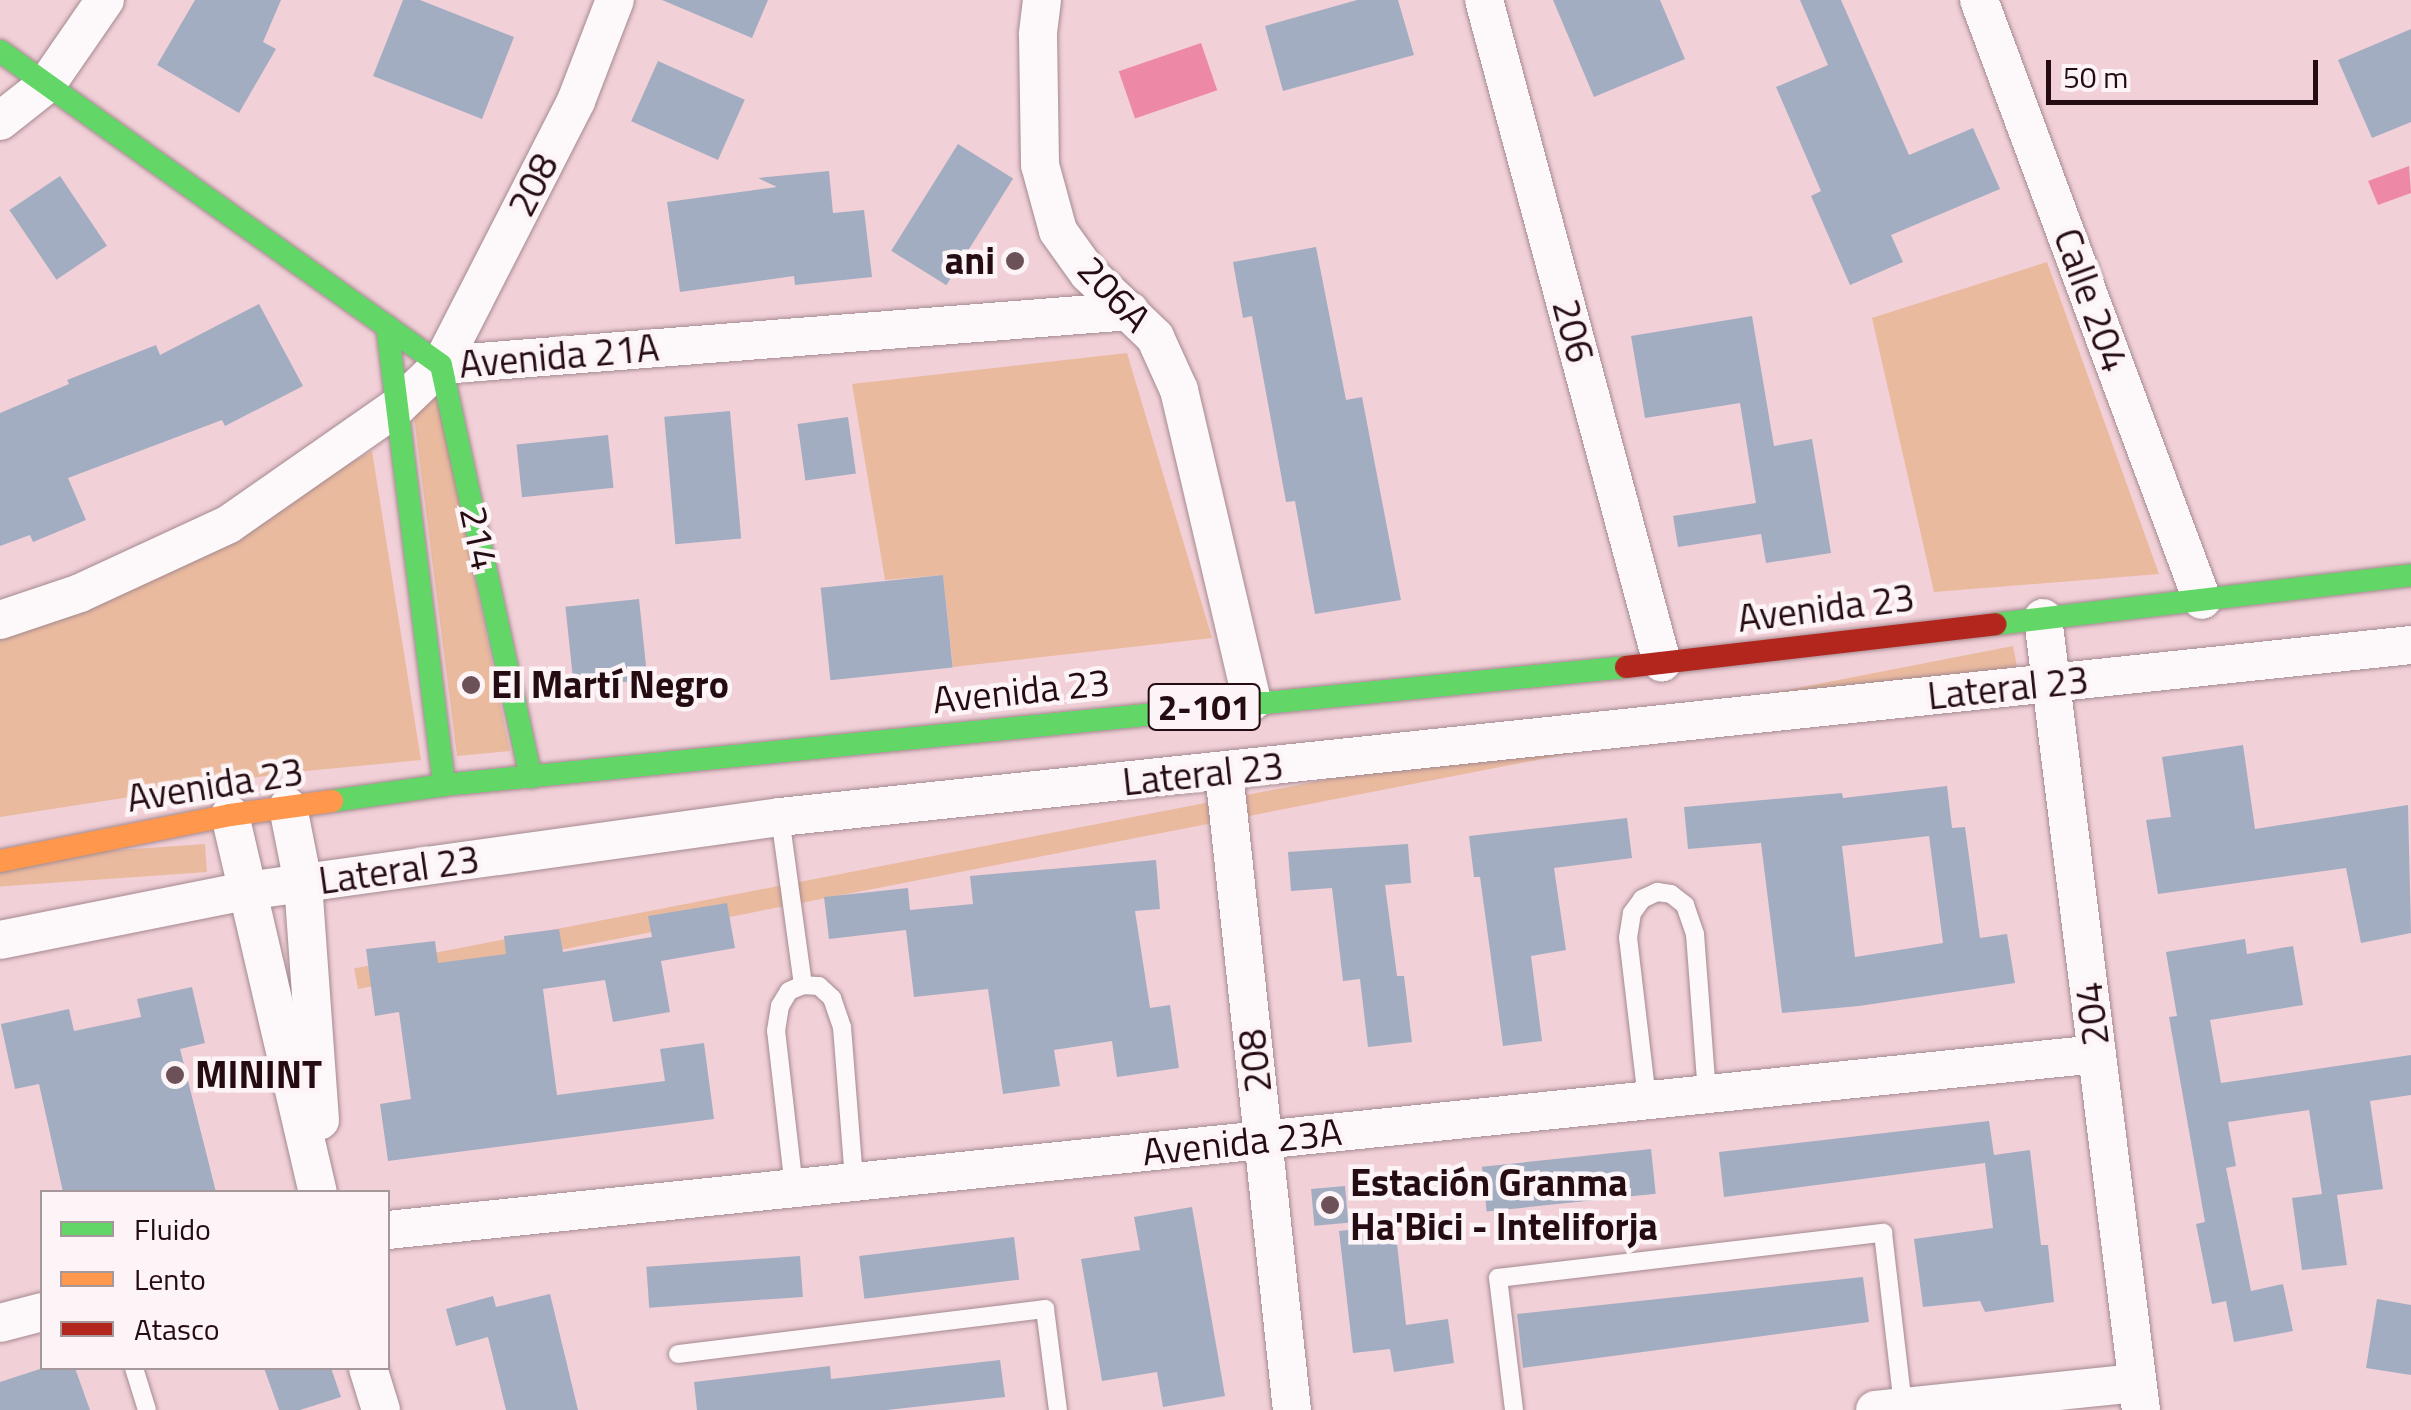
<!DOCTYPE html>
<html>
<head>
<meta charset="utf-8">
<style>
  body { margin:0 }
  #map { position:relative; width:2411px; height:1410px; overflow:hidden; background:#f2d0d8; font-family:"Titillium Web",sans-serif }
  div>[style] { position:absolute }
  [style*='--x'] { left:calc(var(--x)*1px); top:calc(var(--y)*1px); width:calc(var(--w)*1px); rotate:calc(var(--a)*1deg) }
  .green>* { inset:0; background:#eaba9f; transform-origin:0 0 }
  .water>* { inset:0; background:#ed89a6; transform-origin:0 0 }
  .building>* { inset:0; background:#a3adc1; transform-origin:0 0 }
  .roads { filter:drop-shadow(0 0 2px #a48a90) drop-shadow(0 0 2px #a48a90) }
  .lane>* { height:18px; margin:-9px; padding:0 9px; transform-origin:9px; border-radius:9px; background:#fdf8f9 }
  .street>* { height:38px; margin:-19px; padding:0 19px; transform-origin:19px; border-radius:19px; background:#fdf8f9 }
  .fast>* { height:22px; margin:-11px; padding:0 11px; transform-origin:11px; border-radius:11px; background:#63d668 }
  .slow>* { height:22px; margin:-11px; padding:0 11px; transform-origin:11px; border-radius:11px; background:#ff974d }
  .jam>* { height:22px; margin:-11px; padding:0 11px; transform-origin:11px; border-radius:11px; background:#b3261e }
  .dots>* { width:28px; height:28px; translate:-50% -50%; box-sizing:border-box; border:5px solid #fcf4f6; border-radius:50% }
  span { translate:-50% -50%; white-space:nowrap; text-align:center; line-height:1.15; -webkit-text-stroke:9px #fcf4f6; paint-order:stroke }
  .shield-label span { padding:2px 8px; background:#fcf4f6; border:2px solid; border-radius:8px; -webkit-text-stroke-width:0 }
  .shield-label { font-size:35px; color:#250c13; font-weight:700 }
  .street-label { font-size:38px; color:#250c13 }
  .poi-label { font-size:38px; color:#250c13; font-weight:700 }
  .right { translate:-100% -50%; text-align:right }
  .left { translate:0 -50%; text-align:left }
  .legend { position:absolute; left:40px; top:1190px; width:350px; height:180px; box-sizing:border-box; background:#fcf4f6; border:2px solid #a6979b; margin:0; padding:12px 18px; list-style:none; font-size:30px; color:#250c13 }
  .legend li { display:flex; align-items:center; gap:20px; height:50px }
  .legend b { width:50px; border:2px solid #a6979b }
  .scale { position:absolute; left:2046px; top:60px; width:272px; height:45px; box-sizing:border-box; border:5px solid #250c13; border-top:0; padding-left:12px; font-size:30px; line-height:35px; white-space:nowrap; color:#250c13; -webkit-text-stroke:8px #fcf4f6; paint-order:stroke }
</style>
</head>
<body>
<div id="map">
  <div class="green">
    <i style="clip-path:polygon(2047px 262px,2159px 574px,1934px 592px,1872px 318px)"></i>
    <i style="clip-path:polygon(1127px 353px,1212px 638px,953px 667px,943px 575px,885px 580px,852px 384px)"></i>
    <i style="clip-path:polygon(437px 392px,510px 751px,457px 756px,413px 410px)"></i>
    <i style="clip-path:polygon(372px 451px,421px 760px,285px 773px,0 817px,0 636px,90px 606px)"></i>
    <i style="left:2013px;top:646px;width:21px;height:1690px;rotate:79deg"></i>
    <i style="left:205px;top:844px;width:28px;height:209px;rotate:86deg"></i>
  </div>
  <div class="water">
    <i style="left:1201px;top:43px;width:50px;height:87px;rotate:71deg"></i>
    <i style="clip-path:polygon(2409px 166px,2411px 193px,2378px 205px,2368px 181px)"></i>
  </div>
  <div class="building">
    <i style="clip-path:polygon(195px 0,281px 0,263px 42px,276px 49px,239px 113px,157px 65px)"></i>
    <i style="clip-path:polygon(403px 0,420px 0,514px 37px,482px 119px,373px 76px)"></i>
    <i style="clip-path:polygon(662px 0,768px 0,752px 38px)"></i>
    <i style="clip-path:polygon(1357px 0,1398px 0,1414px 55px,1283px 91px,1265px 26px)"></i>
    <i style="clip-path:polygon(1553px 0,1660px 0,1685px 59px,1594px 97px)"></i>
    <i style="clip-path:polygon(1800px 0,1841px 0,1909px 155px,1973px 128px,2000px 189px,1891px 235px,1903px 262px,1850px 285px,1811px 196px,1821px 191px,1776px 87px,1828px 65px)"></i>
    <i style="clip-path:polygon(2411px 29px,2411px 122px,2372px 138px,2338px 60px)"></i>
    <i style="left:658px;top:61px;width:95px;height:66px;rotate:24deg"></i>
    <i style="left:958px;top:144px;width:65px;height:126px;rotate:32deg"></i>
    <i style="clip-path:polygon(829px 171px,833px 213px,864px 210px,872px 277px,795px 285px,794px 276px,680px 292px,667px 202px,777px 187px,758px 178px)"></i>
    <i style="left:60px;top:176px;width:84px;height:61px;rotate:56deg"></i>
    <i style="clip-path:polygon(1316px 247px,1346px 400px,1362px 397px,1401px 600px,1315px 614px,1295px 501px,1286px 502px,1252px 316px,1243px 318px,1233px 262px)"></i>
    <i style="clip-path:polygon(259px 304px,303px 386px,225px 426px,222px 420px,68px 478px,86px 520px,33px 542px,30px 535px,0 546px,0 413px,69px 384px,67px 380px,156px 345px,160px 355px)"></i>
    <i style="clip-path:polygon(1752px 316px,1774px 446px,1812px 439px,1831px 553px,1766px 563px,1761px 534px,1678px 547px,1673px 516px,1756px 503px,1740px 403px,1645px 418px,1631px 336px)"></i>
    <i style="left:730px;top:411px;width:128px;height:66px;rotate:85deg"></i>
    <i style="left:848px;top:417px;width:57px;height:51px;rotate:82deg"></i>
    <i style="left:608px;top:435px;width:53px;height:92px;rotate:84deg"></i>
    <i style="left:943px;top:575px;width:93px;height:123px;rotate:84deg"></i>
    <i style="left:639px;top:599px;width:81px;height:74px;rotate:84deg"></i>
    <i style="clip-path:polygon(2243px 745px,2255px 829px,2408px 805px,2411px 933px,2361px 943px,2346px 868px,2158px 894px,2146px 820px,2171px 817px,2162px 757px)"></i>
    <i style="clip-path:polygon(evenodd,1947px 786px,1952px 828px,1965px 827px,1980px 938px,2007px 934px,2015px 983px,1859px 1006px,1782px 1013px,1761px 843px,1688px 849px,1684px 807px,1842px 793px,1843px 798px,1947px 786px,1929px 836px,1943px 943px,1855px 957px,1842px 846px,1929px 836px)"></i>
    <i style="clip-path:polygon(1627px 818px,1632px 858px,1554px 868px,1566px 950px,1531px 956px,1542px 1041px,1503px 1046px,1480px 877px,1474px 877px,1469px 836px)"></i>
    <i style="clip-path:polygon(1408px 844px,1411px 883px,1385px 885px,1397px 976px,1404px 976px,1412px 1042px,1368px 1047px,1360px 979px,1343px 981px,1332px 888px,1291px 891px,1288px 852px)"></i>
    <i style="clip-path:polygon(1156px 860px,1160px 909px,1135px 911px,1150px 1008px,1170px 1005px,1179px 1068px,1117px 1077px,1112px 1041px,1054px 1050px,1060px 1086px,1003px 1094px,988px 989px,914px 997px,906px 930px,829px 939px,824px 897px,908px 888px,910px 910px,973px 904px,970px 876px)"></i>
    <i style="clip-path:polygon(727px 903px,735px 948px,661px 961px,670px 1012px,613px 1022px,605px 980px,543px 989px,557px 1095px,665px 1081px,660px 1049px,704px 1043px,714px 1119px,388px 1161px,380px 1104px,411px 1099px,399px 1012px,375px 1016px,366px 949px,435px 941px,438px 963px,506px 954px,504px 936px,559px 929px,563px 952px,652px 937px,648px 916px)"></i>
    <i style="clip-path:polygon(2245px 939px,2247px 954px,2293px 946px,2303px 1005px,2210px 1020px,2221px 1083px,2411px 1055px,2411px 1095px,2370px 1101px,2383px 1189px,2337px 1195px,2347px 1265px,2302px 1270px,2292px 1198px,2322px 1194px,2309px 1110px,2228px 1122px,2236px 1166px,2226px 1168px,2251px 1291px,2283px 1284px,2293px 1331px,2234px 1342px,2226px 1301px,2212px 1304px,2196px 1224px,2205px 1222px,2169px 1017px,2177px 1016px,2166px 952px)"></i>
    <i style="clip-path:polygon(192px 987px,205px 1043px,180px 1049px,216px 1192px,63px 1192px,39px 1084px,15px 1089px,1px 1024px,69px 1009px,74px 1031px,141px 1017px,137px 999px)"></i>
    <i style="clip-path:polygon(1989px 1121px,1994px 1155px,2030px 1150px,2041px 1245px,2048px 1245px,2054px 1302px,1985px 1312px,1980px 1301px,1923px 1307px,1914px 1239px,1993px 1228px,1985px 1163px,1724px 1197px,1719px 1152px)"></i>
    <i style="left:1651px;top:1149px;width:45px;height:170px;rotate:84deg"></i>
    <i style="left:1345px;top:1186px;width:37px;height:34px;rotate:85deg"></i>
    <i style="clip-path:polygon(1192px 1207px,1225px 1396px,1163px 1407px,1157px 1372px,1102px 1381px,1081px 1259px,1140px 1250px,1134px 1217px)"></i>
    <i style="clip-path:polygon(1395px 1225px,1406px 1325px,1448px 1319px,1454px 1363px,1394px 1372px,1390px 1349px,1353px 1353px,1339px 1231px)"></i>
    <i style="left:1014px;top:1237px;width:43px;height:156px;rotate:83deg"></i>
    <i style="left:800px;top:1256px;width:41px;height:154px;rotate:86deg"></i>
    <i style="clip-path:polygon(1863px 1277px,1869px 1322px,1523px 1368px,1517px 1314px)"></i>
    <i style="clip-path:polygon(550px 1294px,578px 1410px,506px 1410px,488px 1337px,456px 1346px,446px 1309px,493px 1296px,496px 1307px)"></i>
    <i style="clip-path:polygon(2377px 1299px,2411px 1305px,2411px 1375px,2366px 1368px)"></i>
    <i style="clip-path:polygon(1000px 1360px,1005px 1397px,887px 1410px,697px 1410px,694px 1382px,830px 1366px,831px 1379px)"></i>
    <i style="clip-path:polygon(43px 1368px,75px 1368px,90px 1410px,0 1410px,0 1382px)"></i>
    <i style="clip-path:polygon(264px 1368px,331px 1368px,341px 1397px,300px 1410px,279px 1410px)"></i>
  </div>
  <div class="roads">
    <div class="lane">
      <i style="--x:780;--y:817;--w:170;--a:82.2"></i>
      <i style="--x:1647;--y:1099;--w:162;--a:-96.7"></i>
      <i style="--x:1628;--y:938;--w:25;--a:-81"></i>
      <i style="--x:1632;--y:913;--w:17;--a:-54"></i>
      <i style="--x:1642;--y:899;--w:17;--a:-25"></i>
      <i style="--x:1657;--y:892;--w:14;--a:8"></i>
      <i style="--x:1671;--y:894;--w:18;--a:38"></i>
      <i style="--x:1685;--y:905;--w:31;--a:71"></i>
      <i style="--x:1695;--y:934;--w:159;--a:85.7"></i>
      <i style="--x:794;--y:1188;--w:158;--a:-96.5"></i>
      <i style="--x:776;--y:1031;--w:25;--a:-81"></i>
      <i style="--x:780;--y:1006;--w:17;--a:-59"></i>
      <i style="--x:789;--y:991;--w:15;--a:-23"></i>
      <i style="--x:803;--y:985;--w:16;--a:4"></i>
      <i style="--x:819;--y:986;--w:18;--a:43"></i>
      <i style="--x:832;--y:998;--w:31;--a:71"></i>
      <i style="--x:842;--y:1027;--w:154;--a:85.5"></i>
      <i style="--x:678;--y:1354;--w:370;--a:-7"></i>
      <i style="--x:1045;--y:1309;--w:102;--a:82.7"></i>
      <i style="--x:134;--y:1368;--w:44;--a:72.8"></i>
      <i style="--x:1514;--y:1410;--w:133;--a:-96.9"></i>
      <i style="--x:1498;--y:1278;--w:388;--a:-6.7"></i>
      <i style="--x:1883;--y:1233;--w:175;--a:83.4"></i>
    </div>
    <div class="street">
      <i style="--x:1042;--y:0;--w:35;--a:97"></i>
      <i style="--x:1038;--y:35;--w:130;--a:89.1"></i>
      <i style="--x:1040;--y:165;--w:68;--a:74.7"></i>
      <i style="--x:1058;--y:231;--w:52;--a:54.5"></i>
      <i style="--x:1088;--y:273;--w:93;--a:43.7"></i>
      <i style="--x:1155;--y:337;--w:58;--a:65.6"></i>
      <i style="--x:1179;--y:390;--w:320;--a:76.8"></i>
      <i style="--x:1484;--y:0;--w:686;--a:74.97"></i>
      <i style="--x:1979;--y:0;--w:640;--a:69.61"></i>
      <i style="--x:0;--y:121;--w:60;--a:-38.2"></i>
      <i style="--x:47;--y:84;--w:102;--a:-55.4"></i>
      <i style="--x:441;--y:365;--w:691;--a:-4.48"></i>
      <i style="--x:2043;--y:618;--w:798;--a:82.95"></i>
      <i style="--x:0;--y:620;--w:84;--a:-18.6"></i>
      <i style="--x:80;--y:593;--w:164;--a:-24.8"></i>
      <i style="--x:229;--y:524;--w:205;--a:-34.9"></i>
      <i style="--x:397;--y:407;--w:61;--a:-43.7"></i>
      <i style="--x:441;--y:365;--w:297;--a:-62.9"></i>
      <i style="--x:576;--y:101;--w:108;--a:-68.9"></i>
      <i style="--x:1224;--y:772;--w:642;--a:83.92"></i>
      <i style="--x:288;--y:807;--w:77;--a:78.8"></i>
      <i style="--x:303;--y:883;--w:238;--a:85.9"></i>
      <i style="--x:230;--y:815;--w:387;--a:76.9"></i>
      <i style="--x:0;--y:940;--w:251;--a:-11.3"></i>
      <i style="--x:246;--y:891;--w:539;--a:-7.89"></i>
      <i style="--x:780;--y:817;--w:1640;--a:-6.02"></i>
      <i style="--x:388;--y:1230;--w:1718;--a:-5.88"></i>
      <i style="--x:0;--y:1323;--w:43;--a:-14.7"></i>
      <i style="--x:368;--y:1368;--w:44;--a:72.8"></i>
      <i style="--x:1875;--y:1410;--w:263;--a:-5.9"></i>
    </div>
    <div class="fast">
      <i style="--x:0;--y:51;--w:541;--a:35.45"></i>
      <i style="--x:441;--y:365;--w:422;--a:77.7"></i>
      <i style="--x:387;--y:326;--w:463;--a:82.9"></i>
      <i style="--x:1996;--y:624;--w:418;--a:-6.7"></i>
      <i style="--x:332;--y:801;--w:113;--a:-8.1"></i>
      <i style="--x:444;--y:785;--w:1188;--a:-5.7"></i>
    </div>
    <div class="slow">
      <i style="--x:0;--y:861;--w:235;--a:-11.3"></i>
      <i style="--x:230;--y:815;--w:103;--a:-7.8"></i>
    </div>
    <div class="jam">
      <i style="--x:1626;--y:667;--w:372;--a:-6.6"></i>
    </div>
  </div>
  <div class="dots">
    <i style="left:1015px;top:261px;background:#6d5158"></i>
    <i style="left:471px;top:685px;background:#6d5158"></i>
    <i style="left:175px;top:1075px;background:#6d5158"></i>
    <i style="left:1330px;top:1205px;background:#6d5158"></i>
  </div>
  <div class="shield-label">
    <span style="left:1204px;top:707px">2-101</span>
  </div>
  <div class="street-label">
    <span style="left:533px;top:185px;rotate:-63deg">208</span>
    <span style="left:1114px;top:294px;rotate:47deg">206A</span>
    <span style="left:2091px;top:300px;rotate:70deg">Calle 204</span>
    <span style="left:1573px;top:331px;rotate:75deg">206</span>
    <span style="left:559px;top:356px;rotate:-5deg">Avenida 21A</span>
    <span style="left:479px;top:538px;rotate:78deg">214</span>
    <span style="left:1826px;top:608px;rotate:-7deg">Avenida 23</span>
    <span style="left:2008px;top:688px;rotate:-6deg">Lateral 23</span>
    <span style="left:1021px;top:691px;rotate:-6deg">Avenida 23</span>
    <span style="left:1203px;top:774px;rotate:-6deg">Lateral 23</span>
    <span style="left:215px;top:785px;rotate:-9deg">Avenida 23</span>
    <span style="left:399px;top:870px;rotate:-8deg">Lateral 23</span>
    <span style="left:2092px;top:1014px;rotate:-97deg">204</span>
    <span style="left:1255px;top:1061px;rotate:-96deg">208</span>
    <span style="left:1242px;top:1142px;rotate:-6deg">Avenida 23A</span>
  </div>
  <div class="poi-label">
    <span class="right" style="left:995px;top:261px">ani</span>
    <span class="left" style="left:491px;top:685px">El Martí Negro</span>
    <span class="left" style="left:195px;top:1075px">MININT</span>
    <span class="left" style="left:1350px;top:1205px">Estación Granma<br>Ha'Bici - Inteliforja</span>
  </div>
  <ul class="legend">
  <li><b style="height:12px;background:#63d668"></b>Fluido</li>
  <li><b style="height:12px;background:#ff974d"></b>Lento</li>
  <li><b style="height:12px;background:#b3261e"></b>Atasco</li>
  </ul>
  <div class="scale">50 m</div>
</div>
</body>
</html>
